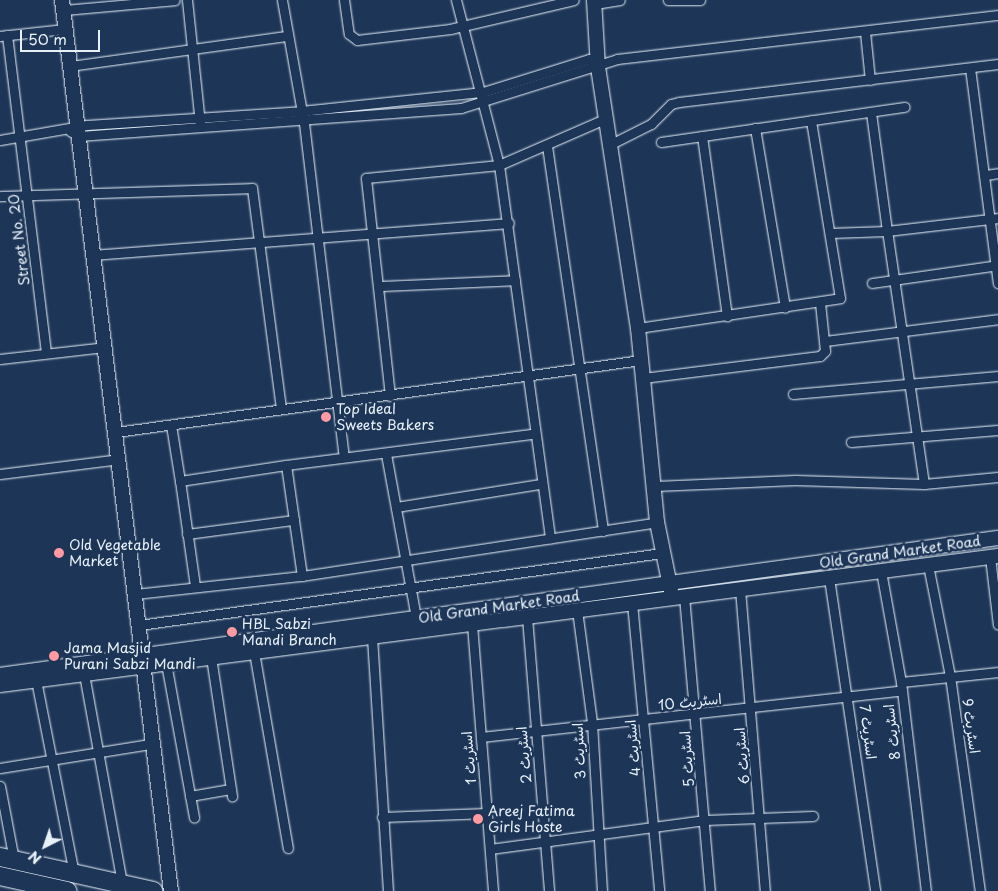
<!DOCTYPE html>
<html>
<head>
<meta charset="utf-8">
<style>
  body { margin:0 }
  #map { position:relative; width:998px; height:891px; overflow:hidden; background:#1d3557; font-family:"Playpen Sans","Playpen Sans Arabic",sans-serif }
  div>[style] { position:absolute }
  [style*='--x'] { left:calc(var(--x)*1px); top:calc(var(--y)*1px); width:calc(var(--w)*1px); rotate:calc(var(--a)*1deg) }
  .roads { filter:drop-shadow(0 0 1px #e8f1f8) drop-shadow(0 0 1px #e8f1f8) }
  .street>* { height:9px; margin:-4.5px; padding:0 4.5px; transform-origin:4.5px; border-radius:4.5px; background:#1d3557 }
  .secondary>* { height:14px; margin:-7px; padding:0 7px; transform-origin:7px; border-radius:7px; background:#1d3557 }
  .highway>* { height:18px; margin:-9px; padding:0 9px; transform-origin:9px; border-radius:9px; background:#1d3557 }
  .dots>* { width:14px; height:14px; translate:-50% -50%; box-sizing:border-box; border:2px solid #1d3557; border-radius:50% }
  span { translate:-50% -50%; white-space:nowrap; text-align:center; line-height:1.15; -webkit-text-stroke:5px #1d3557; paint-order:stroke }
  .street-label { font-size:14px; color:#e8f1f8 }
  .poi-label { font-size:14px; color:#e8f1f8 }
  .left { translate:0 -50%; text-align:left }
  .north { position:absolute; left:20px; top:821px; width:50px; height:50px; -webkit-text-stroke:4px #1d3557; paint-order:stroke; rotate:221deg; font-size:14px; font-weight:700; line-height:20px; text-align:center; color:#e8f1f8 }
  .north::after { content:''; display:block; margin:auto; width:18px; height:22px; background:#e8f1f8; clip-path:polygon(50% 0,100% 100%,50% 72%,0 100%) }
  .scale { position:absolute; left:20px; top:30px; width:80px; height:22px; box-sizing:border-box; border:2px solid #e8f1f8; border-top:0; padding-left:6px; font-size:15px; line-height:18px; white-space:nowrap; color:#e8f1f8; -webkit-text-stroke:4px #1d3557; paint-order:stroke }
</style>
</head>
<body>
<div id="map">
  <div class="roads">
    <div class="street">
      <i style="--x:187;--y:0;--w:124;--a:84"></i>
      <i style="--x:282;--y:0;--w:125;--a:79.9"></i>
      <i style="--x:304;--y:123;--w:336;--a:83.2"></i>
      <i style="--x:344;--y:0;--w:34;--a:82"></i>
      <i style="--x:349;--y:34;--w:10;--a:37"></i>
      <i style="--x:357;--y:40;--w:94;--a:-6.7"></i>
      <i style="--x:450;--y:29;--w:127;--a:-13.2"></i>
      <i style="--x:456;--y:0;--w:171;--a:75.4"></i>
      <i style="--x:499;--y:165;--w:377;--a:82.2"></i>
      <i style="--x:668;--y:0;--w:32;--a:0"></i>
      <i style="--x:595;--y:4;--w:25;--a:-9"></i>
      <i style="--x:63;--y:10;--w:112;--a:-5.1"></i>
      <i style="--x:865;--y:32;--w:48;--a:84.1"></i>
      <i style="--x:7;--y:35;--w:319;--a:83"></i>
      <i style="--x:0;--y:36;--w:65;--a:-6.1"></i>
      <i style="--x:70;--y:66;--w:219;--a:-7.9"></i>
      <i style="--x:970;--y:68;--w:217;--a:82.6"></i>
      <i style="--x:755;--y:128;--w:182;--a:80.5"></i>
      <i style="--x:70;--y:131;--w:10;--a:29"></i>
      <i style="--x:79;--y:136;--w:383;--a:-4.2"></i>
      <i style="--x:461;--y:108;--w:164;--a:-17.4"></i>
      <i style="--x:617;--y:59;--w:384;--a:-6.6"></i>
      <i style="--x:702;--y:136;--w:182;--a:82.1"></i>
      <i style="--x:0;--y:140;--w:88;--a:-9.8"></i>
      <i style="--x:87;--y:125;--w:214;--a:-3.7"></i>
      <i style="--x:301;--y:111;--w:183;--a:-6"></i>
      <i style="--x:483;--y:92;--w:111;--a:-17.3"></i>
      <i style="--x:589;--y:59;--w:12;--a:14"></i>
      <i style="--x:661;--y:142;--w:246;--a:-8.2"></i>
      <i style="--x:611;--y:144;--w:45;--a:-26.6"></i>
      <i style="--x:651;--y:124;--w:28;--a:-45"></i>
      <i style="--x:671;--y:104;--w:8;--a:-14"></i>
      <i style="--x:679;--y:102;--w:321;--a:-6.8"></i>
      <i style="--x:547;--y:146;--w:389;--a:81.7"></i>
      <i style="--x:986;--y:175;--w:12;--a:-9"></i>
      <i style="--x:0;--y:196;--w:252;--a:-1.8"></i>
      <i style="--x:252;--y:188;--w:222;--a:82.5"></i>
      <i style="--x:830;--y:233;--w:57;--a:-2"></i>
      <i style="--x:887;--y:231;--w:119;--a:-97.7"></i>
      <i style="--x:93;--y:255;--w:417;--a:-4.4"></i>
      <i style="--x:872;--y:283;--w:127;--a:-8.1"></i>
      <i style="--x:380;--y:286;--w:135;--a:-2.5"></i>
      <i style="--x:638;--y:328;--w:204;--a:-8.4"></i>
      <i style="--x:840;--y:298;--w:180;--a:-99.3"></i>
      <i style="--x:825;--y:341;--w:174;--a:-7.2"></i>
      <i style="--x:0;--y:359;--w:107;--a:-6.5"></i>
      <i style="--x:643;--y:378;--w:178;--a:-7.1"></i>
      <i style="--x:820;--y:356;--w:7;--a:-45"></i>
      <i style="--x:825;--y:351;--w:48;--a:-95.9"></i>
      <i style="--x:793;--y:394;--w:206;--a:-5"></i>
      <i style="--x:390;--y:396;--w:219;--a:-96.3"></i>
      <i style="--x:366;--y:178;--w:134;--a:-5.6"></i>
      <i style="--x:499;--y:165;--w:118;--a:-23.5"></i>
      <i style="--x:171;--y:425;--w:57;--a:80.9"></i>
      <i style="--x:116;--y:432;--w:530;--a:-7.81"></i>
      <i style="--x:851;--y:442;--w:147;--a:-4.7"></i>
      <i style="--x:386;--y:454;--w:172;--a:79.6"></i>
      <i style="--x:0;--y:474;--w:121;--a:-7.1"></i>
      <i style="--x:924;--y:484;--w:74;--a:-5.4"></i>
      <i style="--x:655;--y:486;--w:140;--a:-2.5"></i>
      <i style="--x:795;--y:480;--w:129;--a:1.8"></i>
      <i style="--x:924;--y:484;--w:256;--a:-98.3"></i>
      <i style="--x:887;--y:231;--w:112;--a:-6.7"></i>
      <i style="--x:396;--y:507;--w:145;--a:-9.1"></i>
      <i style="--x:187;--y:534;--w:108;--a:-7.5"></i>
      <i style="--x:990;--y:557;--w:68;--a:83.3"></i>
      <i style="--x:928;--y:565;--w:113;--a:78.8"></i>
      <i style="--x:950;--y:676;--w:217;--a:82.1"></i>
      <i style="--x:881;--y:571;--w:113;--a:79.8"></i>
      <i style="--x:901;--y:682;--w:210;--a:83.2"></i>
      <i style="--x:302;--y:576;--w:112;--a:-98.2"></i>
      <i style="--x:286;--y:465;--w:249;--a:-7.2"></i>
      <i style="--x:829;--y:578;--w:316;--a:81.6"></i>
      <i style="--x:195;--y:586;--w:106;--a:-98.1"></i>
      <i style="--x:180;--y:481;--w:107;--a:-8.6"></i>
      <i style="--x:740;--y:589;--w:303;--a:85.3"></i>
      <i style="--x:135;--y:594;--w:168;--a:-6.2"></i>
      <i style="--x:302;--y:576;--w:359;--a:-8.6"></i>
      <i style="--x:684;--y:596;--w:296;--a:85"></i>
      <i style="--x:632;--y:603;--w:289;--a:84.6"></i>
      <i style="--x:577;--y:610;--w:114;--a:82.4"></i>
      <i style="--x:592;--y:723;--w:168;--a:86.6"></i>
      <i style="--x:527;--y:617;--w:275;--a:85.4"></i>
      <i style="--x:472;--y:624;--w:268;--a:85.5"></i>
      <i style="--x:139;--y:625;--w:528;--a:-7.84"></i>
      <i style="--x:372;--y:637;--w:255;--a:86.4"></i>
      <i style="--x:254;--y:652;--w:199;--a:80.2"></i>
      <i style="--x:211;--y:657;--w:141;--a:81.4"></i>
      <i style="--x:166;--y:663;--w:157;--a:79.7"></i>
      <i style="--x:84;--y:674;--w:212;--a:79.7"></i>
      <i style="--x:36;--y:680;--w:197;--a:78.9"></i>
      <i style="--x:901;--y:682;--w:98;--a:-5.9"></i>
      <i style="--x:481;--y:737;--w:423;--a:-6.3"></i>
      <i style="--x:0;--y:768;--w:152;--a:-9.1"></i>
      <i style="--x:0;--y:786;--w:75;--a:79.3"></i>
      <i style="--x:190;--y:796;--w:41;--a:-9.9"></i>
      <i style="--x:382;--y:817;--w:105;--a:-2.2"></i>
      <i style="--x:490;--y:849;--w:217;--a:-7.7"></i>
      <i style="--x:705;--y:820;--w:108;--a:-2.1"></i>
    </div>
    <div class="secondary">
      <i style="--x:62;--y:0;--w:898;--a:83.03"></i>
      <i style="--x:594;--y:0;--w:67;--a:86.6"></i>
      <i style="--x:598;--y:67;--w:264;--a:81.3"></i>
      <i style="--x:638;--y:328;--w:195;--a:84.4"></i>
      <i style="--x:657;--y:522;--w:70;--a:78.5"></i>
      <i style="--x:0;--y:675;--w:1007;--a:-7.82"></i>
      <i style="--x:0;--y:685;--w:1006;--a:-7.37"></i>
    </div>
    <div class="highway">
      <i style="--x:0;--y:857;--w:157;--a:12.5"></i>
      <i style="--x:0;--y:876;--w:69;--a:12.6"></i>
    </div>
  </div>
  <div class="dots">
    <i style="left:326px;top:417px;background:#ff9aa2"></i>
    <i style="left:59px;top:553px;background:#ff9aa2"></i>
    <i style="left:232px;top:632px;background:#ff9aa2"></i>
    <i style="left:54px;top:656px;background:#ff9aa2"></i>
    <i style="left:478px;top:819px;background:#ff9aa2"></i>
  </div>
  <div class="street-label">
    <span style="left:19px;top:240px;rotate:-97deg">Street No. 20</span>
    <span style="left:900px;top:552px;rotate:-8deg">Old Grand Market Road</span>
    <span style="left:499px;top:607px;rotate:-8deg">Old Grand Market Road</span>
    <span style="left:690px;top:702px;rotate:-6deg">اسٹریٹ 10</span>
    <span style="left:971px;top:726px;rotate:82deg">اسٹریٹ 9</span>
    <span style="left:868px;top:732px;rotate:83deg">اسٹریٹ 7</span>
    <span style="left:892px;top:732px;rotate:-97deg">اسٹریٹ 8</span>
    <span style="left:633px;top:748px;rotate:-95deg">اسٹریٹ 4</span>
    <span style="left:579px;top:751px;rotate:-93deg">اسٹریٹ 3</span>
    <span style="left:524px;top:755px;rotate:-95deg">اسٹریٹ 2</span>
    <span style="left:742px;top:756px;rotate:-95deg">اسٹریٹ 6</span>
    <span style="left:469px;top:758px;rotate:-95deg">اسٹریٹ 1</span>
    <span style="left:687px;top:759px;rotate:-94deg">اسٹریٹ 5</span>
  </div>
  <div class="poi-label">
    <span class="left" style="left:336px;top:417px">Top Ideal<br>Sweets Bakers</span>
    <span class="left" style="left:69px;top:553px">Old Vegetable<br>Market</span>
    <span class="left" style="left:242px;top:632px">HBL Sabzi<br>Mandi Branch</span>
    <span class="left" style="left:64px;top:656px">Jama Masjid<br>Purani Sabzi Mandi</span>
    <span class="left" style="left:488px;top:819px">Areej Fatima<br>Girls Hoste</span>
  </div>
  <div class="north">N</div>
  <div class="scale">50 m</div>
</div>
</body>
</html>
